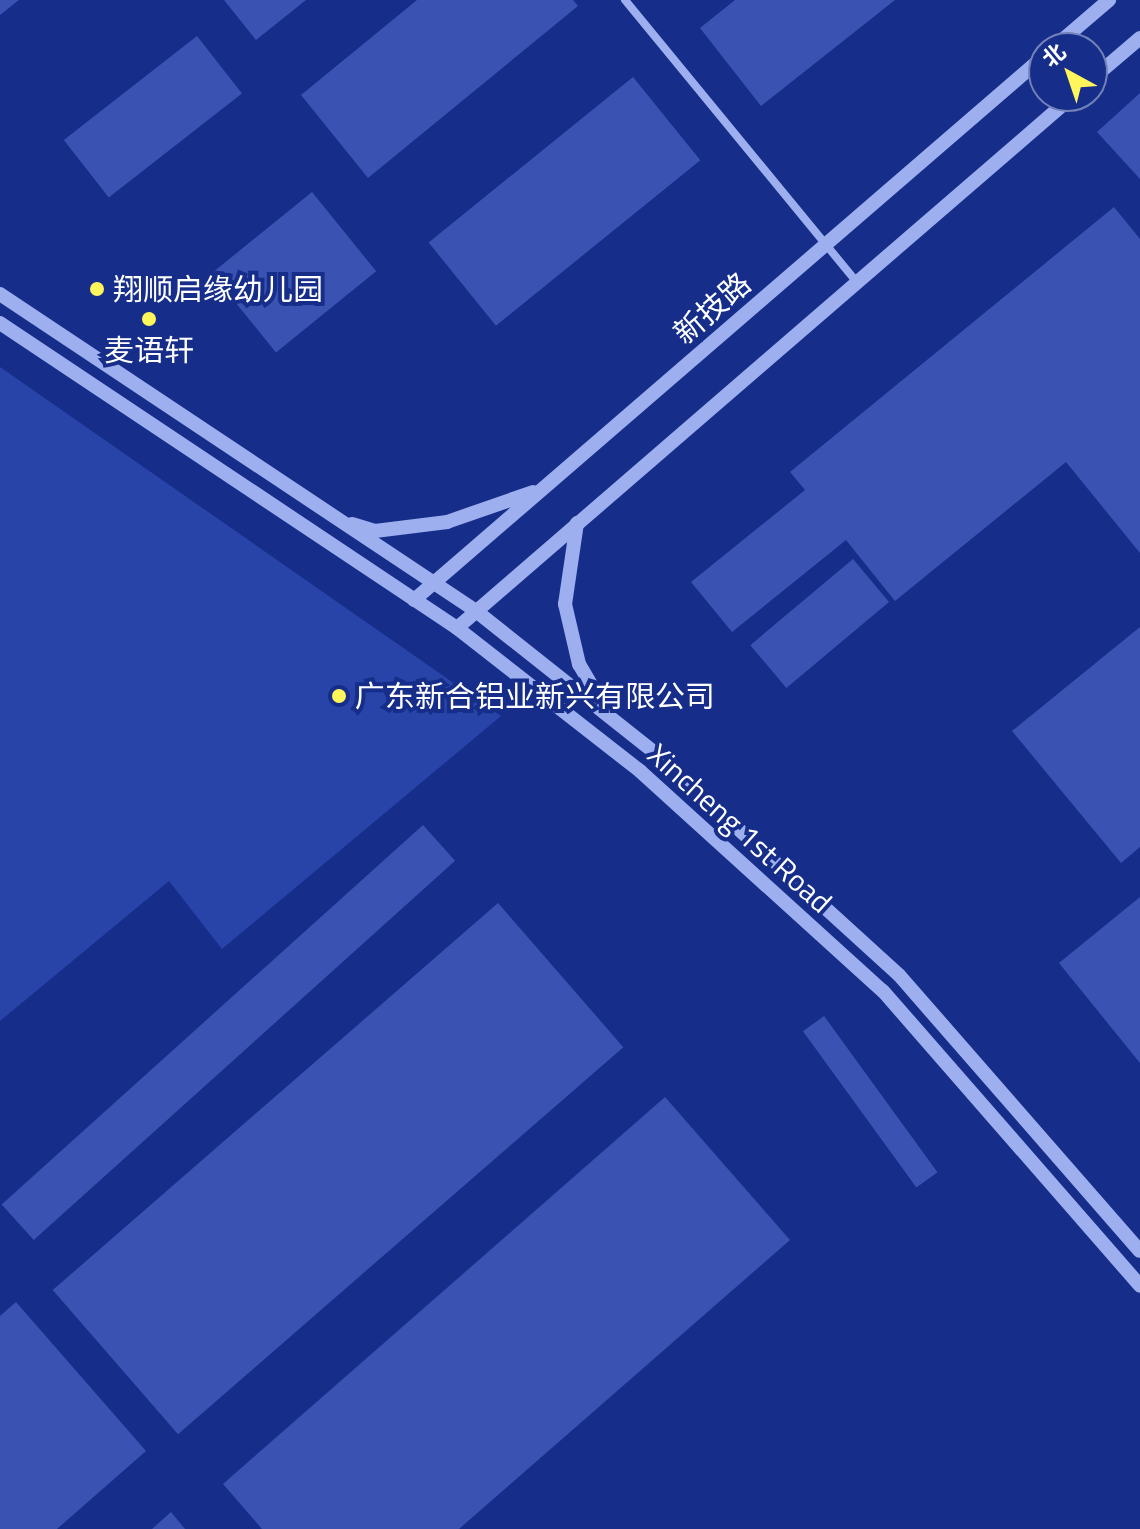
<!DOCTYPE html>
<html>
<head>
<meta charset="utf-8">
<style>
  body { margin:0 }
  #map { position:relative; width:1140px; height:1529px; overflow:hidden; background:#162d8a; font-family:"Titillium Web","Noto Sans SC",sans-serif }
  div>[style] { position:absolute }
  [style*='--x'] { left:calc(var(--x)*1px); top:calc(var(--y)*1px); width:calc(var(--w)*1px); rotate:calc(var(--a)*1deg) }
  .green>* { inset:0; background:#2844a9 }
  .building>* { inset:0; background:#3a53b2; transform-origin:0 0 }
  .minor>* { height:8px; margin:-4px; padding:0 4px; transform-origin:4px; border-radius:4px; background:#9dafef }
  .tertiary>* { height:14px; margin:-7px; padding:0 7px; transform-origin:7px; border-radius:7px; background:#9dafef }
  .dots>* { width:22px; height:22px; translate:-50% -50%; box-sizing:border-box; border:4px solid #162d8a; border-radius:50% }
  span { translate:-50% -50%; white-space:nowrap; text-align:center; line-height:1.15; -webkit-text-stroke:8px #162d8a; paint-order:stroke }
  .poi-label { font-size:30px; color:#fff }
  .left { translate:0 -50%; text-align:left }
  .street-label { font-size:30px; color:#fff }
  .north { position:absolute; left:1028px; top:32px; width:80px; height:80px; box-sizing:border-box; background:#162d8a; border:2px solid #7381b9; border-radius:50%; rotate:320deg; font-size:22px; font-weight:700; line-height:32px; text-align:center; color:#fff }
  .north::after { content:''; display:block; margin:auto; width:28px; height:36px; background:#fff65b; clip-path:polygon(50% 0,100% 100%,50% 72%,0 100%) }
</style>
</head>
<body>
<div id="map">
  <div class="green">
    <i style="clip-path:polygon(0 367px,501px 716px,222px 949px,169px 881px,0 1021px)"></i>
  </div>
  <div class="building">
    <i style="clip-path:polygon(0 0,19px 0,0 15px)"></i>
    <i style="clip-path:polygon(224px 0,306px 0,256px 40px)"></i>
    <i style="clip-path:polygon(417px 0,573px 0,578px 6px,368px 178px,301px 95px)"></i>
    <i style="clip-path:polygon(735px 0,895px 0,761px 106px,700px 28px)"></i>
    <i style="left:197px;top:36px;width:73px;height:169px;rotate:52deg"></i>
    <i style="left:633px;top:77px;width:107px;height:263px;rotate:51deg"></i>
    <i style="clip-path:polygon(1140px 93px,1140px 179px,1097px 132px)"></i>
    <i style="left:312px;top:192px;width:102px;height:129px;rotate:51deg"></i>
    <i style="clip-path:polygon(1114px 207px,1140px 239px,1140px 553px,1066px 462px,895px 601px,846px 540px,732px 632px,691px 582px,805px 490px,790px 472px)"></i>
    <i style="left:853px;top:559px;width:56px;height:134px;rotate:50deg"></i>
    <i style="clip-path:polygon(1140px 627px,1140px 847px,1121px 863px,1012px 731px)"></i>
    <i style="left:423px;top:825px;width:48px;height:567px;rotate:48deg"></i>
    <i style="clip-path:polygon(1140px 897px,1140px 1063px,1059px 963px)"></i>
    <i style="left:498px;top:903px;width:191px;height:590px;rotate:49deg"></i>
    <i style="left:824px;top:1016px;width:193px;height:26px;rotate:54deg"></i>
    <i style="clip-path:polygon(665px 1097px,790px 1240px,459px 1529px,262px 1529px,223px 1484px)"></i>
    <i style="clip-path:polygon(16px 1302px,146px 1451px,57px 1529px,0 1529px,0 1316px)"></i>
    <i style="clip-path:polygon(171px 1512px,185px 1529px,152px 1529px)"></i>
  </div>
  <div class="minor">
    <i style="--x:625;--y:0;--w:365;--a:50.6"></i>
  </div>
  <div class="tertiary">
    <i style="--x:1053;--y:48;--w:74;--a:-40.6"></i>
    <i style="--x:1092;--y:79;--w:63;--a:-40.5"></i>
    <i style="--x:0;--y:294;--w:572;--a:33.66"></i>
    <i style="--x:476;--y:611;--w:228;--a:38.4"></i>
    <i style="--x:655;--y:753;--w:330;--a:42.3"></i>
    <i style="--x:899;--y:975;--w:366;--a:48.9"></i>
    <i style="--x:0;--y:323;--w:549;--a:33.72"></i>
    <i style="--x:457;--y:628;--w:232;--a:38"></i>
    <i style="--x:640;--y:771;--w:328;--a:42.2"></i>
    <i style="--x:883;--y:991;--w:391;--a:48.9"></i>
    <i style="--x:577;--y:523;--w:82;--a:98.4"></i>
    <i style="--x:565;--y:604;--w:62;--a:76.9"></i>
    <i style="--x:579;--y:664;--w:53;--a:59.6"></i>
    <i style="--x:352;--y:524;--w:24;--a:17"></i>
    <i style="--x:375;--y:531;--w:73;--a:-7.1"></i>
    <i style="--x:447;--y:522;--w:91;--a:-19.2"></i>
    <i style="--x:414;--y:600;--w:832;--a:-40.81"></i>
    <i style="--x:457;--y:628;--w:814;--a:-40.82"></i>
  </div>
  <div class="dots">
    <i style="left:97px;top:289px;background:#fff65b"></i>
    <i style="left:149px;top:319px;background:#fff65b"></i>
    <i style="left:339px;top:696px;background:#fff65b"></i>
  </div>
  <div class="poi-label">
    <span class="left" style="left:113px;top:289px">翔顺启缘幼儿园</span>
    <span style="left:149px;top:350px">麦语轩</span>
    <span class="left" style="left:355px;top:696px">广东新合铝业新兴有限公司</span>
  </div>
  <div class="street-label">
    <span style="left:712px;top:308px;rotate:-41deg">新技路</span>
    <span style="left:740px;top:828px;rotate:42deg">Xincheng 1st Road</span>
  </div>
  <div class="north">北</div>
</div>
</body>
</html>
